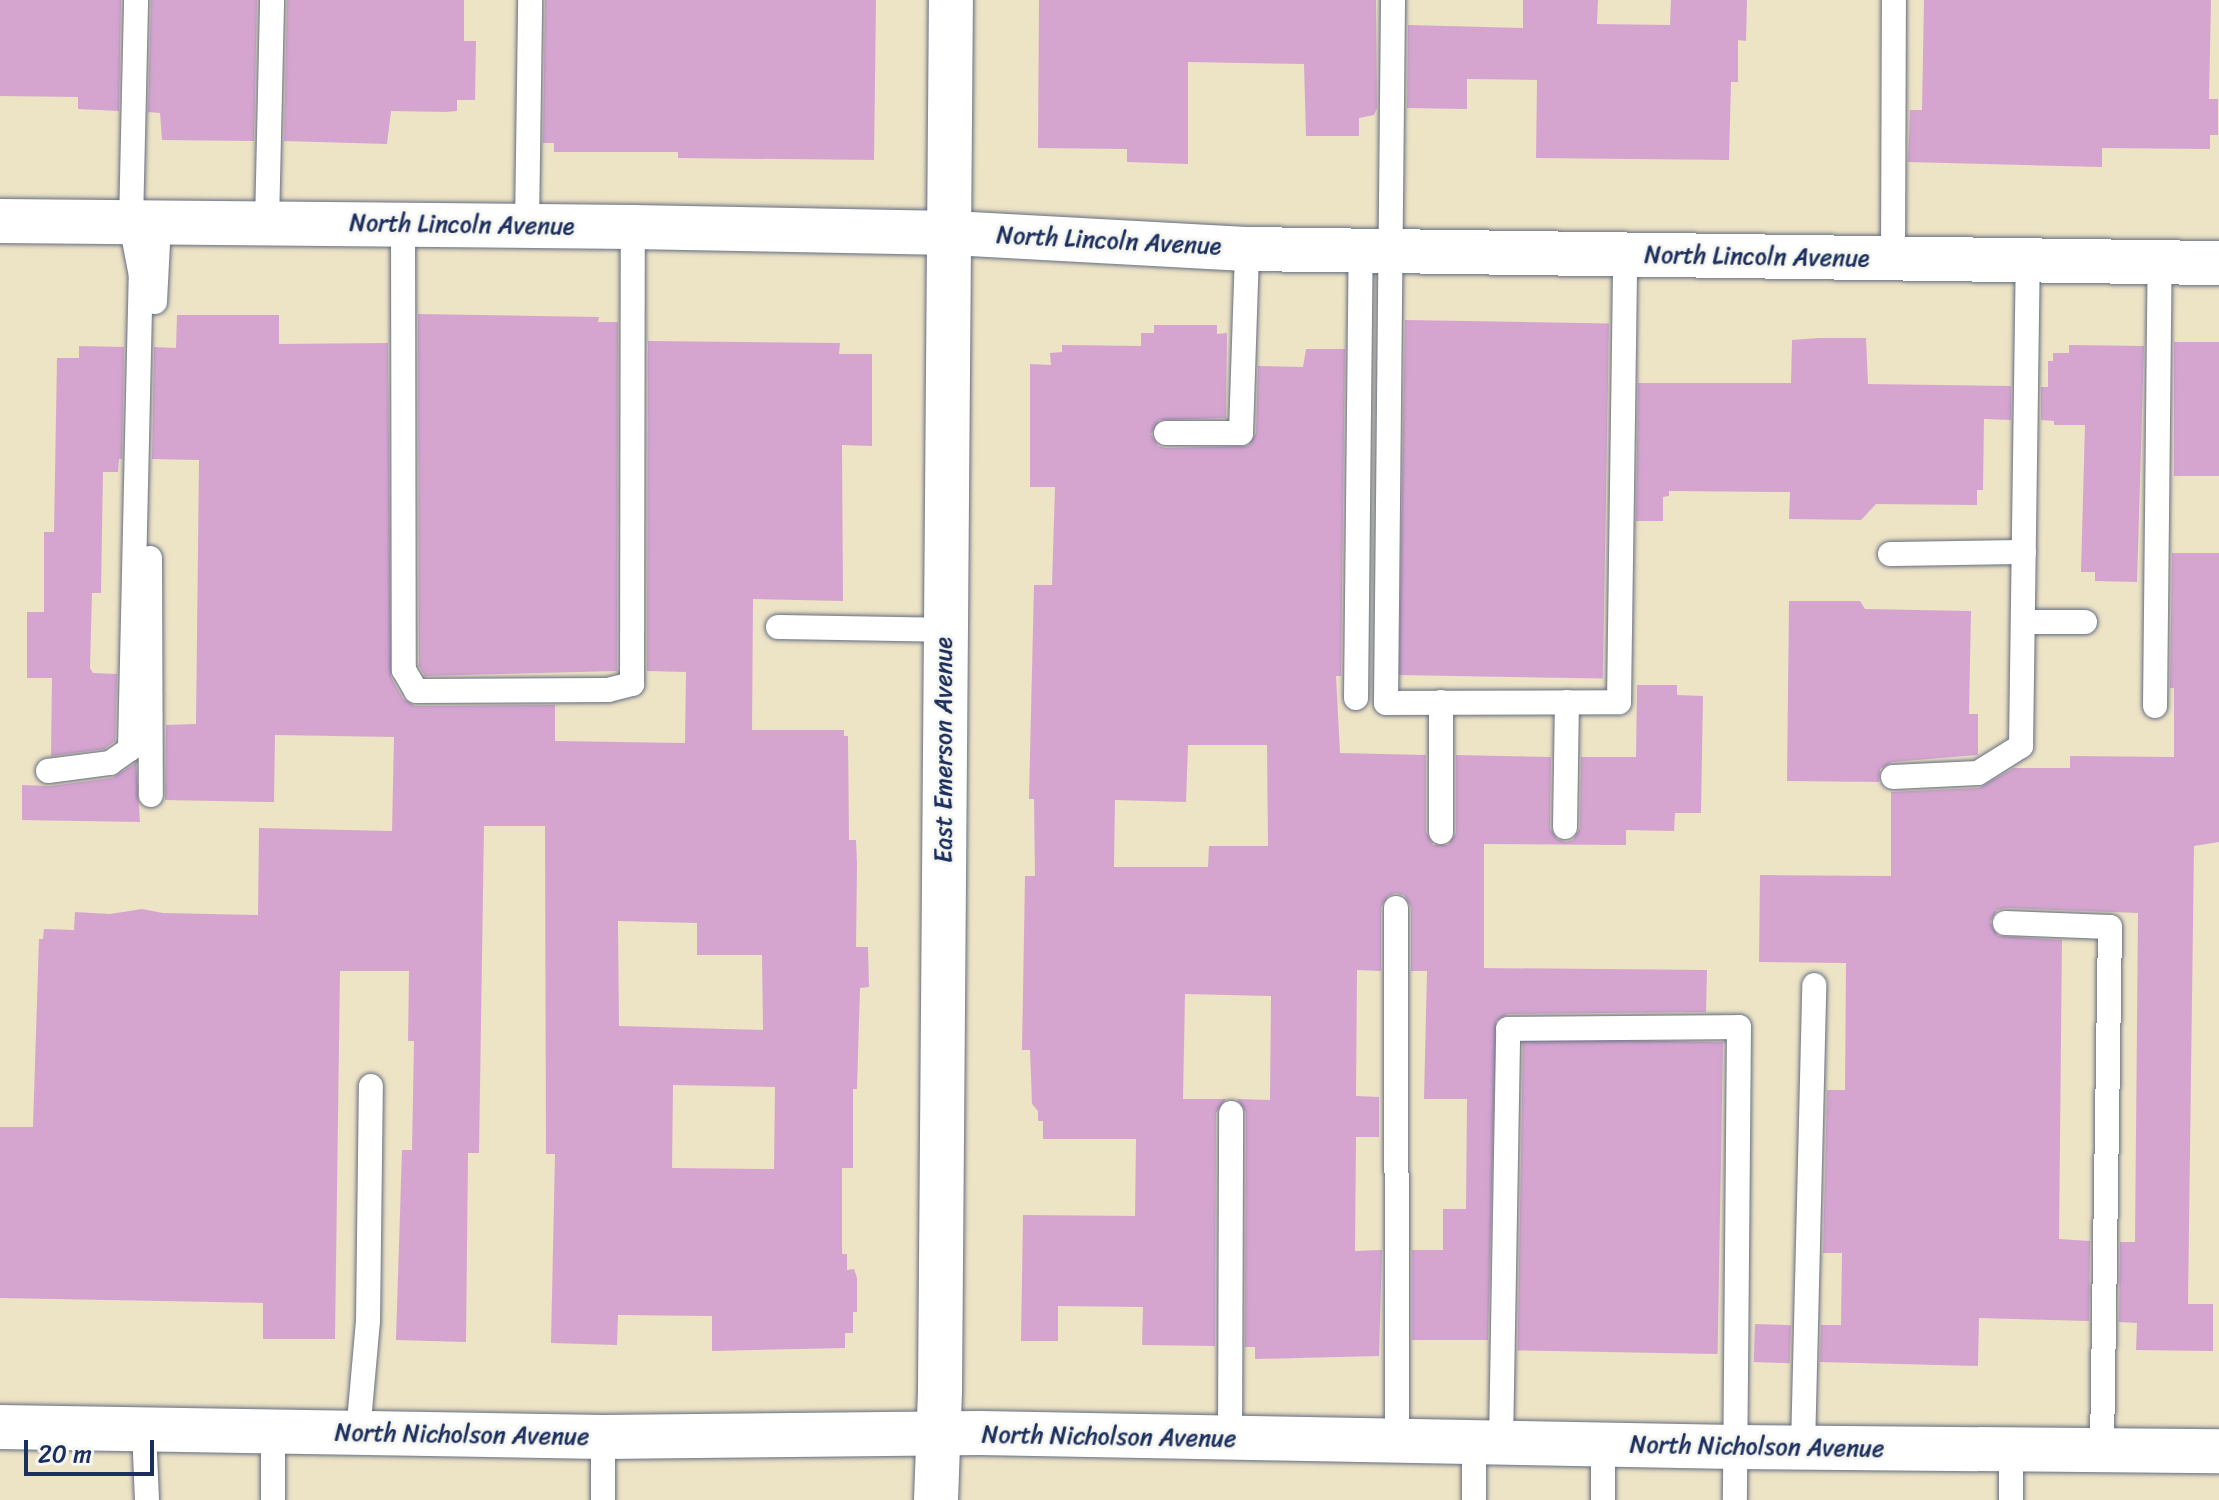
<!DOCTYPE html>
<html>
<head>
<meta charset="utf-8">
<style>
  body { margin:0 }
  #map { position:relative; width:2219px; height:1500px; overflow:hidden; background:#ede3c5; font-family:Sriracha,sans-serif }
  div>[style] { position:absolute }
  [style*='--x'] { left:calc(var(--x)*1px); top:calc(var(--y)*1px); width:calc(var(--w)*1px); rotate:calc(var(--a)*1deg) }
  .building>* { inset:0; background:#d5a5d0; transform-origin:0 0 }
  .roads { filter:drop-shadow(0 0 2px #646e82) drop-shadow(0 0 2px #646e82) }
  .lane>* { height:24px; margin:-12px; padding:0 12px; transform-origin:12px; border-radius:12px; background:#fff }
  .street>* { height:44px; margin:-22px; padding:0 22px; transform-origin:22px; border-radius:22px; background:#fff }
  .secondary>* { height:44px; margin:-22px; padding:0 22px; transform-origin:22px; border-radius:22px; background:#fff }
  span { translate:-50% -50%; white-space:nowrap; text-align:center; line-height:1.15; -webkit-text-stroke:6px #f6f6f2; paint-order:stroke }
  .street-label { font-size:24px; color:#1b2f5e }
  .scale { position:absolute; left:24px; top:1440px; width:130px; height:36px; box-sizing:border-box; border:4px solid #1b2f5e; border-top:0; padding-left:10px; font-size:24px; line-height:28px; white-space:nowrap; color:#1b2f5e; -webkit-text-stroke:6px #f6f6f2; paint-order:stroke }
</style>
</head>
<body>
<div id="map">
  <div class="building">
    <i style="clip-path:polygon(0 0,121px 0,119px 111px,78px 109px,78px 97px,0 96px)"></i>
    <i style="clip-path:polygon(151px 0,257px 0,254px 141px,162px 140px,160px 113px,148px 112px)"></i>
    <i style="clip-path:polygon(287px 0,464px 0,464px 41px,476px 41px,475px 100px,457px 100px,457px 111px,446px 112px,391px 111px,387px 144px,284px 141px)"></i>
    <i style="clip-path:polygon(545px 0,876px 0,874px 160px,678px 158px,678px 152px,554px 152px,554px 143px,543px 143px)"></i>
    <i style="clip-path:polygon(1039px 0,1376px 0,1377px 108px,1374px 115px,1359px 118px,1359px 136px,1306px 136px,1304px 64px,1188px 62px,1188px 164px,1127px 162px,1127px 149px,1038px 148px)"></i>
    <i style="clip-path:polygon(1523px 0,1598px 0,1597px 24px,1670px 25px,1671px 0,1747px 0,1746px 41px,1738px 40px,1738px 82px,1731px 82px,1729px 160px,1536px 158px,1537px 80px,1467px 79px,1467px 109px,1407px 108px,1408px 25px,1523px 28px)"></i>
    <i style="clip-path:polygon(1924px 0,2211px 0,2209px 99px,2218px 99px,2218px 135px,2210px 135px,2210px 149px,2102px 148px,2102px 167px,1908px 162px,1910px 110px,1922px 110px)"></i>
    <i style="clip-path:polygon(418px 314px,599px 317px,598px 322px,618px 322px,617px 671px,425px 676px,419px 666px)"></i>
    <i style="clip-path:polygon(evenodd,177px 315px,279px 315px,279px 344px,388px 343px,391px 677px,403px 699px,415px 706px,555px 705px,555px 741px,685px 743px,686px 672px,647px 671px,648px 341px,840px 343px,839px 354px,872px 354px,872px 446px,842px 445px,843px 601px,753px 599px,752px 730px,844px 730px,844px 736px,848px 736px,849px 840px,856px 840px,857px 864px,856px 947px,868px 947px,869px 987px,860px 988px,857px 1089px,853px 1089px,853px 1168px,842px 1168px,842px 1254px,847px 1254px,847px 1270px,854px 1269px,857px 1278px,857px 1312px,853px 1312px,853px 1333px,845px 1333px,845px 1348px,712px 1351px,712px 1316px,618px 1315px,617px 1345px,551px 1343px,555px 1154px,546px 1154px,545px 826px,484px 826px,479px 1153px,468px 1153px,466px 1342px,396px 1340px,402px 1150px,412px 1150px,414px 1041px,408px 1041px,409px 971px,340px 971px,335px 1339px,263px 1339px,263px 1303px,0 1298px,0 1127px,33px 1127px,39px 939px,43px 939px,44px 929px,74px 930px,75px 912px,110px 914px,142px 909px,163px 913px,258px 915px,259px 828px,392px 831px,394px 737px,275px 735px,274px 802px,165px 800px,166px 725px,196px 724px,199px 460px,152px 459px,154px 347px,176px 348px,177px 315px,618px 921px,697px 923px,697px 955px,762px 955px,763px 1030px,619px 1026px,618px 921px,177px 315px,673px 1085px,775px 1087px,774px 1169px,672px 1168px,673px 1085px)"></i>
    <i style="left:1405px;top:320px;width:204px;height:355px;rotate:1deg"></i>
    <i style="clip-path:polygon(evenodd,1154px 325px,1217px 325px,1217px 334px,1227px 333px,1226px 418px,1159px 420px,1151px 434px,1158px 446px,1166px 448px,1248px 446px,1256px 433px,1258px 366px,1303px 367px,1306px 349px,1345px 349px,1341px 676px,1336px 676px,1340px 753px,1426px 755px,1426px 832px,1433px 845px,1448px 845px,1456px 833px,1456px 755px,1551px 757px,1550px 828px,1557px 839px,1566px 842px,1573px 840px,1580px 828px,1581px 757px,1636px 757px,1637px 685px,1677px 685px,1677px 695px,1703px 696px,1701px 813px,1675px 813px,1674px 831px,1626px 830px,1626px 845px,1484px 844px,1484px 968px,1707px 970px,1706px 1012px,1508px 1014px,1496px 1021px,1488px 1340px,1412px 1340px,1412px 1250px,1443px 1250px,1443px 1209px,1466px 1209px,1467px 1099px,1424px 1099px,1427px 971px,1411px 971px,1411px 907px,1404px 895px,1395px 893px,1388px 896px,1381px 907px,1381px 971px,1357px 970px,1356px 1096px,1379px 1097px,1379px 1137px,1356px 1137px,1355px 1251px,1382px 1250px,1379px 1356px,1255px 1359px,1255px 1347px,1245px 1347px,1246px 1113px,1237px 1099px,1270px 1100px,1271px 996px,1185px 994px,1183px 1099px,1226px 1099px,1216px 1113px,1215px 1346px,1142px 1345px,1143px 1307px,1058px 1306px,1058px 1341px,1021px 1341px,1023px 1215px,1135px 1216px,1136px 1139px,1043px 1139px,1043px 1121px,1038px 1121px,1038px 1111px,1032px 1104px,1030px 1050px,1022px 1050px,1025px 876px,1035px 876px,1034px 799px,1029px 799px,1034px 585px,1052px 585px,1055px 487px,1030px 487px,1030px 364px,1051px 365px,1050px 353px,1062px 352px,1062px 345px,1141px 346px,1141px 333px,1154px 333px,1154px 325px,1188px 745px,1267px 745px,1268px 846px,1209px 846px,1208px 867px,1114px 867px,1115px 800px,1186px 802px,1188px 745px)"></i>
    <i style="clip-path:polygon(1819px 338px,1866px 338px,1868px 384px,2011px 386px,2011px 420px,1984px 419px,1983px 490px,1977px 490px,1977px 505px,1876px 504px,1861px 520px,1789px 519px,1790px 492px,1669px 491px,1669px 496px,1663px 497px,1663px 521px,1636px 521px,1638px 383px,1791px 383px,1792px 340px)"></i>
    <i style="left:2174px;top:342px;width:45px;height:134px"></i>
    <i style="clip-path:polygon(2069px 345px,2144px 346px,2137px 582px,2095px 581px,2095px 572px,2081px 572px,2085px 425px,2054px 425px,2054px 421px,2041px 420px,2041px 387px,2048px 387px,2048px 361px,2053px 361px,2053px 353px,2069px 353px)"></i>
    <i style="clip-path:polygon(79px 346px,124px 347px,122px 459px,119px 459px,118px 472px,103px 472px,101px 593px,92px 593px,90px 668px,93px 673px,117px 674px,115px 741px,104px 749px,51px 756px,52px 678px,27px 678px,27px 612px,44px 612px,44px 532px,54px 532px,57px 358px,79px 358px)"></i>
    <i style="clip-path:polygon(2172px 553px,2219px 553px,2219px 842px,2194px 846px,2188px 1304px,2213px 1304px,2213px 1351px,2136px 1350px,2137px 1323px,2119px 1322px,2120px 1242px,2135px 1242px,2138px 913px,2006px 908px,1997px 910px,1990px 922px,1998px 936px,2062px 940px,2059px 1239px,2090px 1241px,2089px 1321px,1979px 1318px,1978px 1366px,1820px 1362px,1821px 1325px,1841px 1325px,1842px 1253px,1823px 1253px,1827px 1090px,1845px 1090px,1846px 963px,1759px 962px,1760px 875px,1891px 876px,1891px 792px,1979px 788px,2014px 768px,2070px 768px,2070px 756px,2174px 757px,2174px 688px,2170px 688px)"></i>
    <i style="clip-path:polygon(1789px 601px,1860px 601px,1865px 609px,1971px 611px,1969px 714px,1978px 714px,1978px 755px,1892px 762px,1880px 769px,1879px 782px,1787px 781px)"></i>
    <i style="clip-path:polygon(136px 763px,140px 822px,22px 820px,22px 785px,50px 786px,112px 778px)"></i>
    <i style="left:1723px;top:1042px;width:312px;height:200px;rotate:91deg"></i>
    <i style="left:1755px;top:1324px;width:36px;height:38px;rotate:2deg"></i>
  </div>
  <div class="roads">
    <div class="lane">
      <i style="--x:1393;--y:0;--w:703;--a:90.57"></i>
      <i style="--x:1386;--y:703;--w:233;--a:-0.2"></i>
      <i style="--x:1619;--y:702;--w:447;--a:-89.2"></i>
      <i style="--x:267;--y:224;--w:224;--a:-88.7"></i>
      <i style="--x:403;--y:224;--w:446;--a:89.9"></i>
      <i style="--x:404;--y:670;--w:24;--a:60"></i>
      <i style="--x:416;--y:691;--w:192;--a:-0.3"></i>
      <i style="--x:608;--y:690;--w:25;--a:-14"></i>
      <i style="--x:632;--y:684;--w:457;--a:-89.9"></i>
      <i style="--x:527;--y:227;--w:227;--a:-89.2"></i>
      <i style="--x:1893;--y:259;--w:259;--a:-89.8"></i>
      <i style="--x:155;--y:302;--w:78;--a:-87.1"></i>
      <i style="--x:1166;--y:433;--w:75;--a:0"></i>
      <i style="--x:1241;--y:433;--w:184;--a:-88.1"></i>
      <i style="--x:1890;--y:554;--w:134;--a:-0.9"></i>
      <i style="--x:150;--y:558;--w:237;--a:89.8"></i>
      <i style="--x:2023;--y:622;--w:62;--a:0"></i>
      <i style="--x:778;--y:627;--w:166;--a:1"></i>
      <i style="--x:1356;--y:698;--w:447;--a:-89.4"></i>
      <i style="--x:2155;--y:706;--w:443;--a:-89.4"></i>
      <i style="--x:48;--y:771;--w:63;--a:-7.4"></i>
      <i style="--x:110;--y:763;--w:24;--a:-35"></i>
      <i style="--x:130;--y:749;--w:473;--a:-88.7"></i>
      <i style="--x:141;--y:276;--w:53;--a:-100.9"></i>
      <i style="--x:131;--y:224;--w:224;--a:-88.7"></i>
      <i style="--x:1893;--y:777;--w:85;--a:-2.7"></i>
      <i style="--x:1978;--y:773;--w:51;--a:-32.1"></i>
      <i style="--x:2021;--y:746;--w:486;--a:-89.2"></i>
      <i style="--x:1565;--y:827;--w:125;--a:-89.1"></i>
      <i style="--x:1441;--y:832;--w:130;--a:-90"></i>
      <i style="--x:1396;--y:908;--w:533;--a:89.89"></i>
      <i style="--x:2005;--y:923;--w:105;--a:2.2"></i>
      <i style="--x:2110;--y:927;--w:521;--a:90.88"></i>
      <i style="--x:144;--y:1429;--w:71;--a:87.6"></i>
      <i style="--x:358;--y:1433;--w:112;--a:-84.9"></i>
      <i style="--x:368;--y:1321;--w:235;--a:-89.3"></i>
      <i style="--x:1230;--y:1440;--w:327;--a:-89.8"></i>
      <i style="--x:1501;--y:1443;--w:414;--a:-89"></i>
      <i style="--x:1508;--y:1029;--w:231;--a:-0.5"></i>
      <i style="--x:1739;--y:1027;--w:473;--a:90.5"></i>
      <i style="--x:1803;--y:1448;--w:463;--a:-88.6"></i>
      <i style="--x:273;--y:1500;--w:69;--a:-90"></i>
      <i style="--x:603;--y:1500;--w:63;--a:-90"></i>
      <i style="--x:1474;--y:1500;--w:57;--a:-90"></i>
      <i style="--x:1603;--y:1500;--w:55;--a:-90"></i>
      <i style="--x:2011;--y:1500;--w:52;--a:-90"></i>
    </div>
    <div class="street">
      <i style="--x:0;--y:221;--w:633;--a:0.54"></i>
      <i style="--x:633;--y:227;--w:318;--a:1.1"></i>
      <i style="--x:951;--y:233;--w:296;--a:3.1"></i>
      <i style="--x:1247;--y:249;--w:972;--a:0.83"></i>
      <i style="--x:0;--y:1427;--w:603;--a:0.95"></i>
      <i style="--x:603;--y:1437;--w:377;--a:-0.6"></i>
      <i style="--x:980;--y:1433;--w:755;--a:1.06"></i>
      <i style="--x:1735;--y:1447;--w:484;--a:0.5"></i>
    </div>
    <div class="secondary">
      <i style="--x:936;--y:1500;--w:110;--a:-87.9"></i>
      <i style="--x:940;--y:1390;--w:1390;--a:-89.55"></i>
    </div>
  </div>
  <div class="street-label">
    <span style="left:462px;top:225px;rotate:1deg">North Lincoln Avenue</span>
    <span style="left:1109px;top:241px;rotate:3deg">North Lincoln Avenue</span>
    <span style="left:1757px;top:257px;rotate:1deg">North Lincoln Avenue</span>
    <span style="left:944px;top:750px;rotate:-90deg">East Emerson Avenue</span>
    <span style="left:462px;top:1435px;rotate:1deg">North Nicholson Avenue</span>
    <span style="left:1109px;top:1437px;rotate:1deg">North Nicholson Avenue</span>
    <span style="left:1757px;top:1447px;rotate:1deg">North Nicholson Avenue</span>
  </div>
  <div class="scale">20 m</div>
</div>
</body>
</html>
